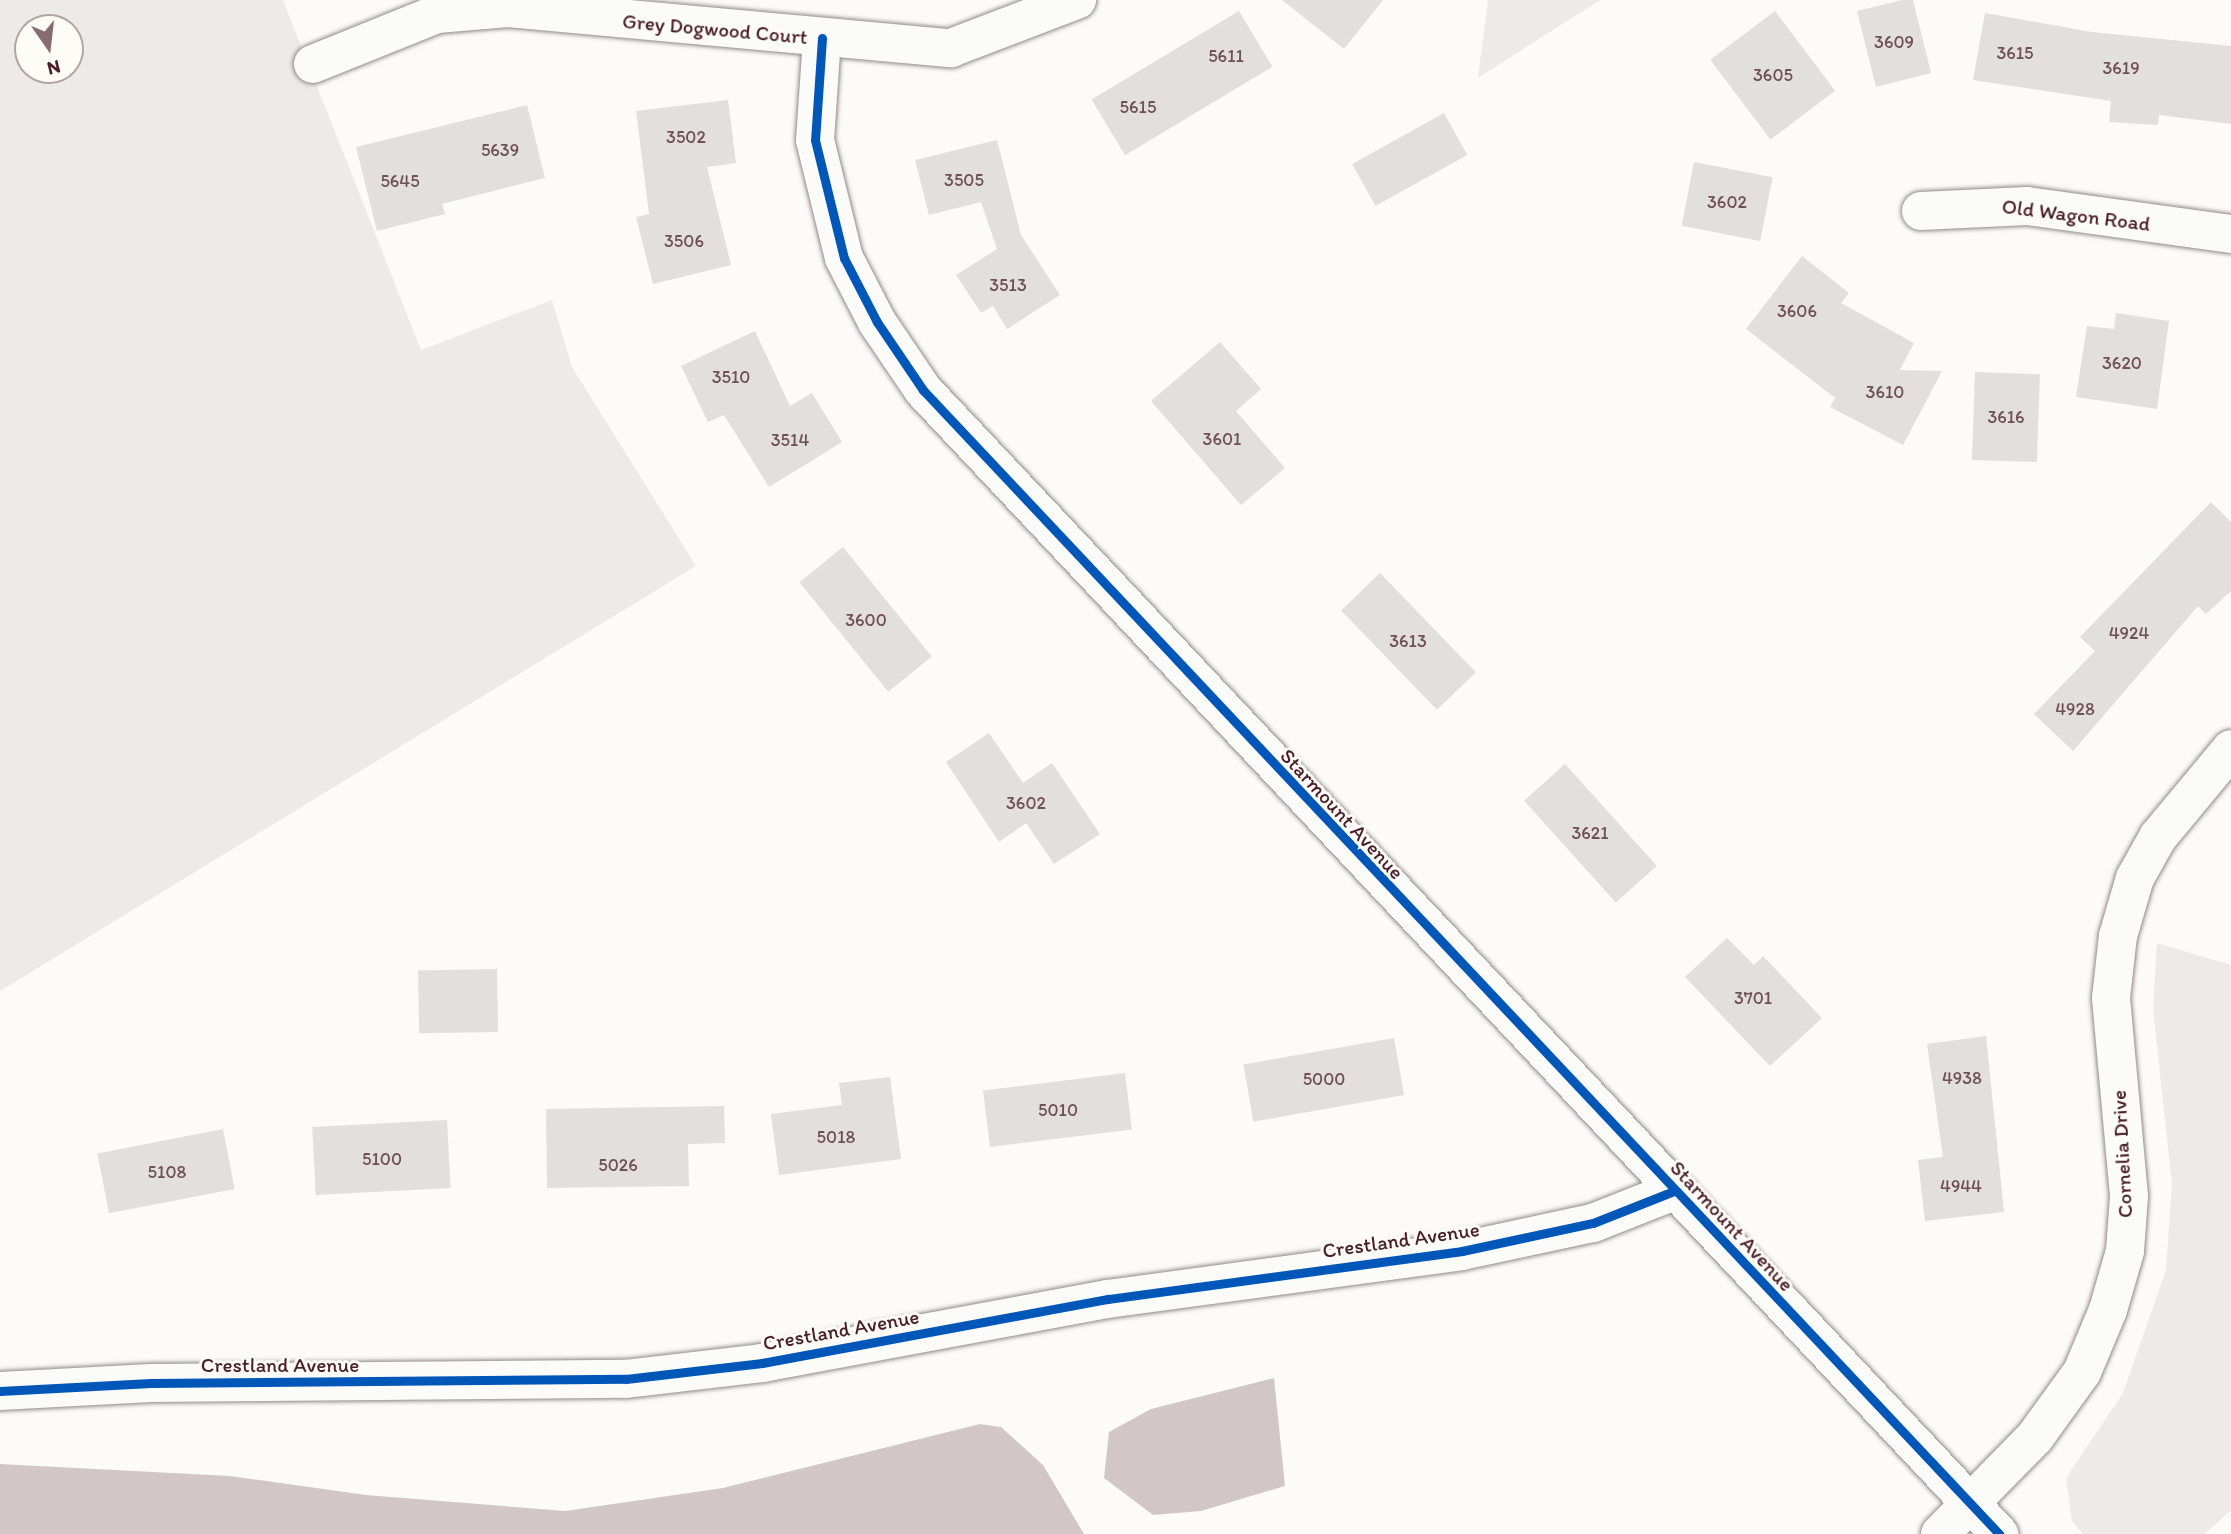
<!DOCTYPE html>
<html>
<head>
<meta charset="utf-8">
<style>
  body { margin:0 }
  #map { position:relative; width:2231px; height:1534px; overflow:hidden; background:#fcfbf8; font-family:Itim,sans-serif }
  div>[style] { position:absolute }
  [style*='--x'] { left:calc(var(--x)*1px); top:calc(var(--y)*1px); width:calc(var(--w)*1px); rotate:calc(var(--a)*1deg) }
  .green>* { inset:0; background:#eeeae8 }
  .water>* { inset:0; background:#d2c7c6 }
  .building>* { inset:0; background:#e2dfde; transform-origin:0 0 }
  .roads { filter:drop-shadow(0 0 2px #928a8b) drop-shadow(0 0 2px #928a8b) }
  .minor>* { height:38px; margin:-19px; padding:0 19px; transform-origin:19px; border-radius:19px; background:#fbfbf9 }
  .cycleway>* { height:9px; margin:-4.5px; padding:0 4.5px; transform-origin:4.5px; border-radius:4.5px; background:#0057b8 }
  span { translate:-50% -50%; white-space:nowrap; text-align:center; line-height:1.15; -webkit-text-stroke:6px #fdfcf7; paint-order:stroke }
  .number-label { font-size:18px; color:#704f58 }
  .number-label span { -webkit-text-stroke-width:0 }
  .street-label { font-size:21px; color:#4a1f2b }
  .north { position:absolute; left:14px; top:14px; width:70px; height:70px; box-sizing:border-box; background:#fdfcf7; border:2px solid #b5a4a5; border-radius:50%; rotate:166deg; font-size:19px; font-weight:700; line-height:28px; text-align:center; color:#4a1f2b }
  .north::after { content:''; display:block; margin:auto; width:24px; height:32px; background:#886c73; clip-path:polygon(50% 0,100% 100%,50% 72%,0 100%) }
</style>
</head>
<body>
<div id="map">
  <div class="green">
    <i style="clip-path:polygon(evenodd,0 0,283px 0,421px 350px,552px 300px,572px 367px,696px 566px,0 991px,0 0,28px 28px,70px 28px,70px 70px,28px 70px,28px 28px)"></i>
    <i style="clip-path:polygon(1488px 0,1600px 0,1478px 78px)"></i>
    <i style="clip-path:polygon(2157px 943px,2231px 965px,2231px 1510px,2205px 1534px,2083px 1534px,2072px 1521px,2066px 1478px,2123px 1393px,2166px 1270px,2172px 1184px,2153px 1009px)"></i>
  </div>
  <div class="water">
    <i style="clip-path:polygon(1274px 1378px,1285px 1486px,1201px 1511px,1153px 1515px,1104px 1478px,1109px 1432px,1151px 1409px)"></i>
    <i style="clip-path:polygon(980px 1424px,1001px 1427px,1043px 1465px,1084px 1534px,0 1534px,0 1464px,230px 1476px,366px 1495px,565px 1511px,723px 1488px)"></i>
  </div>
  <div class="building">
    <i style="clip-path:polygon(1282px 0,1383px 0,1344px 49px)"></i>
    <i style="clip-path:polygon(1902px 0,1913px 0,1931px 73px,1876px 87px,1857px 11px)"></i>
    <i style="left:1239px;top:11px;width:65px;height:172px;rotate:59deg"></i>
    <i style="left:1775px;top:11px;width:100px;height:81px;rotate:53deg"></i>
    <i style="clip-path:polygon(1985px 13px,2092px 32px,2231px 46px,2231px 124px,2159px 115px,2158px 125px,2109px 122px,2111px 101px,1973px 80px)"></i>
    <i style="clip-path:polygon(728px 100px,736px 163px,707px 167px,731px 265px,653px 284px,636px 217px,649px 214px,636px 111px)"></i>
    <i style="clip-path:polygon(527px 105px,545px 178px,442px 204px,445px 214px,377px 231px,356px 147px)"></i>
    <i style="left:1444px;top:113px;width:48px;height:105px;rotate:61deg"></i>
    <i style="clip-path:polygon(997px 140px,1021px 235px,1060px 295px,1007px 329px,993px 306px,981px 313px,956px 275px,997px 249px,981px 202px,929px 215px,915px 160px)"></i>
    <i style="left:1694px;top:162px;width:80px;height:65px;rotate:11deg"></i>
    <i style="clip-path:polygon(1802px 256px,1849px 293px,1841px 303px,1914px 343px,1900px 370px,1942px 371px,1903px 445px,1830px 407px,1835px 398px,1746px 329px)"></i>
    <i style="clip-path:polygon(2116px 313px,2169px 321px,2157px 409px,2076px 397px,2087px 326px,2114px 329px)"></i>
    <i style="clip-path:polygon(755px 331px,790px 406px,812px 393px,842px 442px,769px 487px,724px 415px,708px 422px,681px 366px)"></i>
    <i style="clip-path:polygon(1220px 342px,1261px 389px,1236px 411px,1285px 468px,1241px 505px,1151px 401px)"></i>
    <i style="left:1975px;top:372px;width:65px;height:88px;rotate:2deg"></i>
    <i style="clip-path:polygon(2211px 502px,2231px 522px,2231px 591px,2206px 614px,2198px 606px,2073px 751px,2034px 714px,2095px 651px,2080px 637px)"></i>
    <i style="left:843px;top:547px;width:141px;height:56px;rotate:51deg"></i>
    <i style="left:1380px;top:573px;width:138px;height:54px;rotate:46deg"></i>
    <i style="clip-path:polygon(989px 733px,1023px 783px,1052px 763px,1100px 834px,1054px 864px,1026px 823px,999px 842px,946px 762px)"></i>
    <i style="left:1565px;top:764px;width:137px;height:55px;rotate:48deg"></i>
    <i style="clip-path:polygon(1727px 938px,1754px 965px,1763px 956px,1822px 1018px,1770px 1066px,1685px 977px)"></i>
    <i style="left:497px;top:969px;width:63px;height:79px;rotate:89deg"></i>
    <i style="clip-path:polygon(1986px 1036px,2004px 1212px,1925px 1221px,1918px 1160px,1943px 1157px,1927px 1044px)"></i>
    <i style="left:1394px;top:1038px;width:58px;height:153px;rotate:80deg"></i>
    <i style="left:1125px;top:1073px;width:57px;height:143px;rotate:83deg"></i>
    <i style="clip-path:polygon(890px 1077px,901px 1159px,779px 1175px,771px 1114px,842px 1105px,839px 1083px)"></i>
    <i style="clip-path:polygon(724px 1106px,725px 1143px,688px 1144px,689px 1186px,547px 1188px,546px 1109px)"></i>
    <i style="left:447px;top:1120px;width:68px;height:135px;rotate:87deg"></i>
    <i style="left:223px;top:1129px;width:61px;height:128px;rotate:79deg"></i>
  </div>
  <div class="roads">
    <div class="minor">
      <i style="--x:822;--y:38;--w:102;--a:93.9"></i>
      <i style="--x:815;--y:140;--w:122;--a:76.2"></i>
      <i style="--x:844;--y:258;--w:72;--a:62.7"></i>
      <i style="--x:877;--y:322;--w:82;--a:55.9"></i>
      <i style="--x:923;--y:390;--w:1571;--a:46.75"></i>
      <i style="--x:313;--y:64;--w:134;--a:-22"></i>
      <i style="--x:437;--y:14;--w:71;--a:-4.8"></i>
      <i style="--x:508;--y:8;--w:445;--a:5.2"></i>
      <i style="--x:951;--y:48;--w:135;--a:-20.9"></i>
      <i style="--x:1921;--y:211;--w:106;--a:-2.7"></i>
      <i style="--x:2027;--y:206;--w:206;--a:7.8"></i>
      <i style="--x:0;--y:1391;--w:151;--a:-3"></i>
      <i style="--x:151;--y:1383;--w:475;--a:-0.5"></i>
      <i style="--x:626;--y:1379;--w:137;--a:-6.7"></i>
      <i style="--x:762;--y:1363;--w:352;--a:-10.5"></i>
      <i style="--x:1108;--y:1299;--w:357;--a:-7.7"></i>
      <i style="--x:1462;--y:1251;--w:134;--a:-12.1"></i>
      <i style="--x:1593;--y:1223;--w:87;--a:-21.6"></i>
      <i style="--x:1940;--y:1534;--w:136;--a:-45.6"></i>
      <i style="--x:2035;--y:1437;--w:80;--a:-54.1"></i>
      <i style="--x:2082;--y:1372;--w:67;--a:-67.2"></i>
      <i style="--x:2108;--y:1310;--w:61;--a:-73.9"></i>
      <i style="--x:2125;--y:1251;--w:55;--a:-85.8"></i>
      <i style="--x:2129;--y:1196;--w:199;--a:-95.2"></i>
      <i style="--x:2111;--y:998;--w:62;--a:-83.6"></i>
      <i style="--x:2118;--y:936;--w:60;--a:-73.7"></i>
      <i style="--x:2135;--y:878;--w:47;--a:-60.7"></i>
      <i style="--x:2158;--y:837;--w:114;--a:-50.3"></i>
    </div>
  </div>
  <div class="cycleway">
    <i style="--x:822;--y:38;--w:102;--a:93.9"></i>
    <i style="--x:815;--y:140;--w:122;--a:76.2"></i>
    <i style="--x:844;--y:258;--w:72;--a:62.7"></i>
    <i style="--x:877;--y:322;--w:82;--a:55.9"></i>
    <i style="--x:923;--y:390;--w:1571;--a:46.75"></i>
    <i style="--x:0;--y:1391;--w:151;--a:-3"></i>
    <i style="--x:151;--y:1383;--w:475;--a:-0.5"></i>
    <i style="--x:626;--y:1379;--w:137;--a:-6.7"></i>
    <i style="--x:762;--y:1363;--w:352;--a:-10.5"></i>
    <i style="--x:1108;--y:1299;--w:357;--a:-7.7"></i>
    <i style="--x:1462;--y:1251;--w:134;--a:-12.1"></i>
    <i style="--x:1593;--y:1223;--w:87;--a:-21.6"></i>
  </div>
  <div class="number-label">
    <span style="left:1894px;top:42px">3609</span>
    <span style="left:2015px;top:53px">3615</span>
    <span style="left:1226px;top:56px">5611</span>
    <span style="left:2121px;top:68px">3619</span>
    <span style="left:1773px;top:75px">3605</span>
    <span style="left:1138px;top:107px">5615</span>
    <span style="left:686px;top:137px">3502</span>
    <span style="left:500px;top:150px">5639</span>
    <span style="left:964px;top:180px">3505</span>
    <span style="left:400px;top:181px">5645</span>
    <span style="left:1727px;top:202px">3602</span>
    <span style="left:684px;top:241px">3506</span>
    <span style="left:1008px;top:285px">3513</span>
    <span style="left:1797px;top:311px">3606</span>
    <span style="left:2122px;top:363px">3620</span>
    <span style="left:731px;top:377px">3510</span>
    <span style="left:1885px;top:392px">3610</span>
    <span style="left:2006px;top:417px">3616</span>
    <span style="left:1222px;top:439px">3601</span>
    <span style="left:790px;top:440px">3514</span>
    <span style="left:866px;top:620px">3600</span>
    <span style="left:2129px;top:633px">4924</span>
    <span style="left:1408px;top:641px">3613</span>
    <span style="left:2075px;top:709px">4928</span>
    <span style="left:1026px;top:803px">3602</span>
    <span style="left:1590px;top:833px">3621</span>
    <span style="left:1753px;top:998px">3701</span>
    <span style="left:1962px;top:1078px">4938</span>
    <span style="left:1324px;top:1079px">5000</span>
    <span style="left:1058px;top:1110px">5010</span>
    <span style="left:836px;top:1137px">5018</span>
    <span style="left:382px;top:1159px">5100</span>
    <span style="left:618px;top:1165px">5026</span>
    <span style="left:167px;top:1172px">5108</span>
    <span style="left:1961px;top:1186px">4944</span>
  </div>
  <div class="street-label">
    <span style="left:715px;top:29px;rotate:5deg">Grey Dogwood Court</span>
    <span style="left:2076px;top:215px;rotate:7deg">Old Wagon Road</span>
    <span style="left:1342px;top:814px;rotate:47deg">Starmount Avenue</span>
    <span style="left:2122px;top:1154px;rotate:-93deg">Cornelia Drive</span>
    <span style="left:1732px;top:1226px;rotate:47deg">Starmount Avenue</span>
    <span style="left:1401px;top:1240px;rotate:-8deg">Crestland Avenue</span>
    <span style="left:841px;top:1330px;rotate:-10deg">Crestland Avenue</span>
    <span style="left:280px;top:1365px">Crestland Avenue</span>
  </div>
  <div class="north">N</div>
</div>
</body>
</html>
